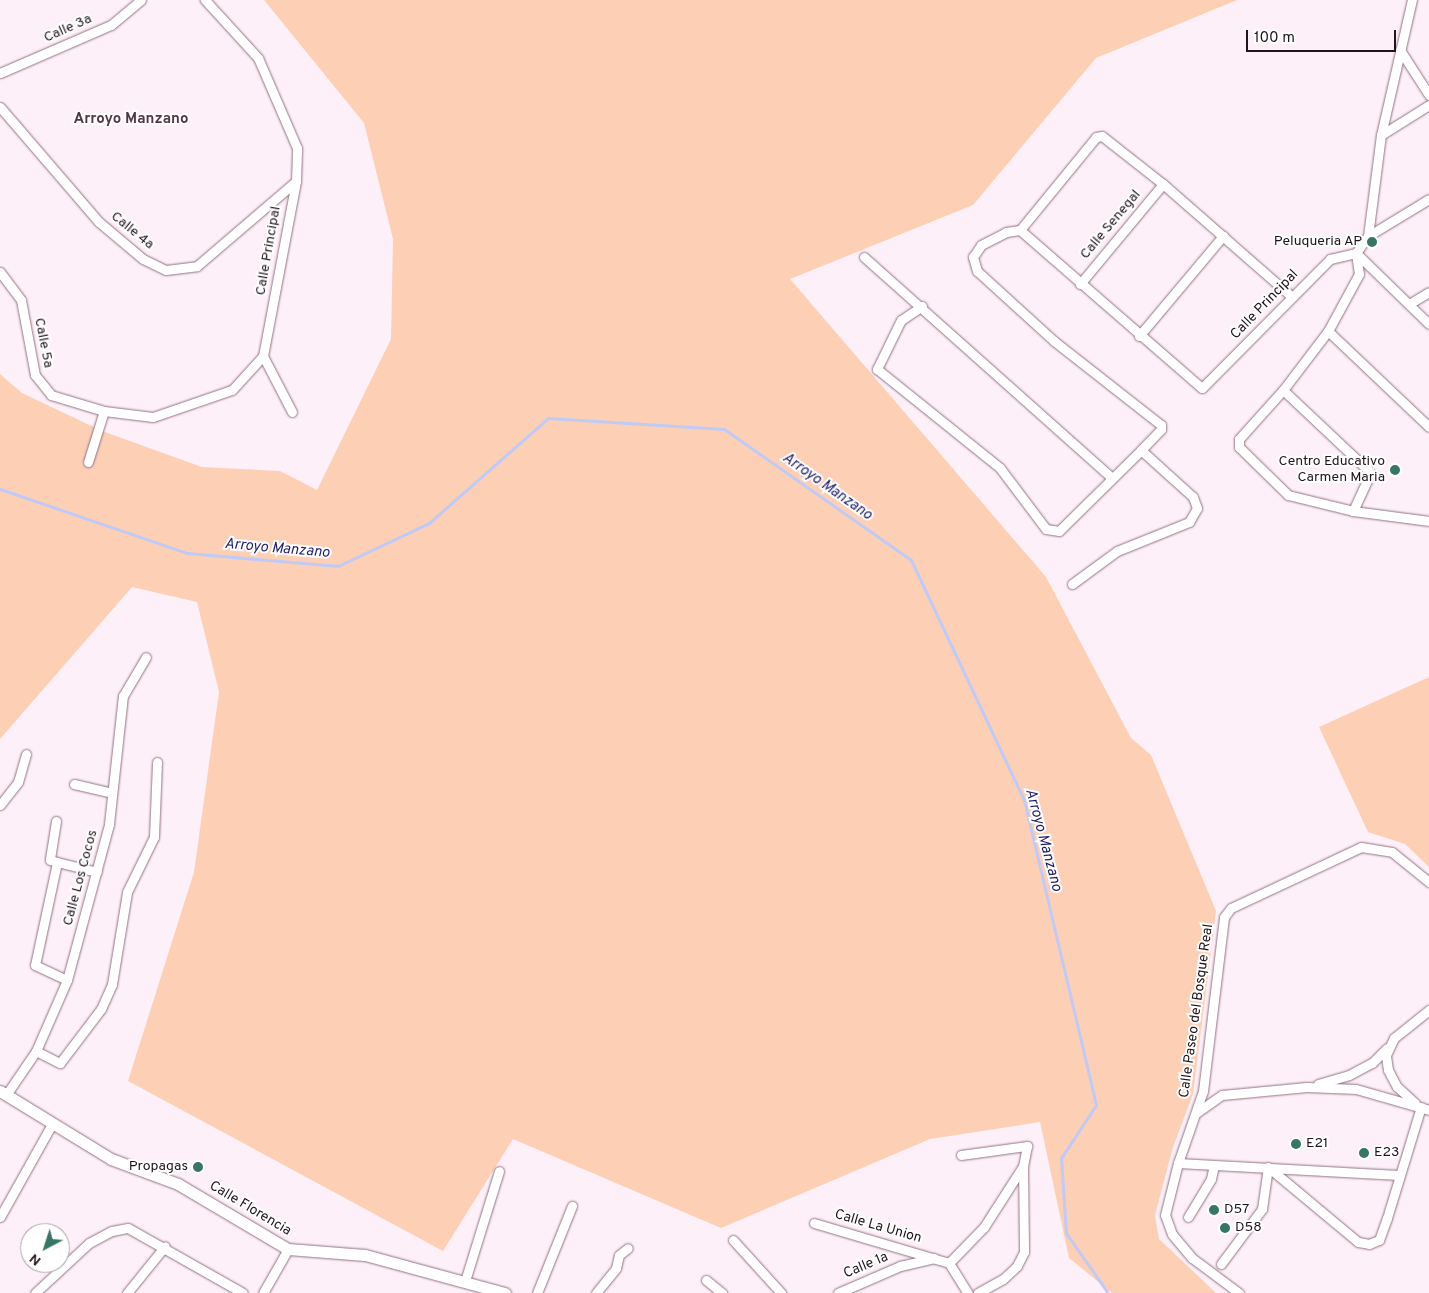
<!DOCTYPE html>
<html>
<head>
<meta charset="utf-8">
<style>
  body { margin:0 }
  #map { position:relative; width:1429px; height:1293px; overflow:hidden; background:#fef0f8; font-family:Overpass,sans-serif }
  div>[style] { position:absolute }
  [style*='--x'] { left:calc(var(--x)*1px); top:calc(var(--y)*1px); width:calc(var(--w)*1px); rotate:calc(var(--a)*1deg) }
  .green>* { inset:0; background:#fdcfb5 }
  .stream>* { height:3px; margin:-1.5px; padding:0 1.5px; transform-origin:1.5px; border-radius:1.5px; background:#c0caf7 }
  .roads { filter:drop-shadow(0 0 1px #917384) drop-shadow(0 0 1px #917384) }
  .minor>* { height:9px; margin:-4.5px; padding:0 4.5px; transform-origin:4.5px; border-radius:4.5px; background:#fff }
  .tertiary>* { height:11px; margin:-5.5px; padding:0 5.5px; transform-origin:5.5px; border-radius:5.5px; background:#fff }
  .dots>* { width:14px; height:14px; translate:-50% -50%; box-sizing:border-box; border:2px solid #fff; border-radius:50% }
  span { translate:-50% -50%; white-space:nowrap; text-align:center; line-height:1.15; -webkit-text-stroke:4px #fff; paint-order:stroke }
  .street-label { font-size:14px; color:#21151c }
  .poi-label { font-size:14px; color:#21151c }
  .right { translate:-100% -50%; text-align:right }
  .left { translate:0 -50%; text-align:left }
  .neighbourhood-label { font-size:15px; color:#533848; font-weight:700 }
  .water-label { font-size:15px; color:#1f1f71; font-style:italic }
  .north { position:absolute; left:20px; top:1223px; width:50px; height:50px; box-sizing:border-box; background:#fff; border:1px solid #a6a1a4; border-radius:50%; rotate:220deg; font-size:14px; font-weight:700; line-height:20px; text-align:center; color:#21151c }
  .north::after { content:''; display:block; margin:auto; width:18px; height:22px; background:#377665; clip-path:polygon(50% 0,100% 100%,50% 72%,0 100%) }
  .scale { position:absolute; left:1246px; top:30px; width:150px; height:22px; box-sizing:border-box; border:2px solid #21151c; border-top:0; padding-left:6px; font-size:15px; line-height:18px; white-space:nowrap; color:#21151c; -webkit-text-stroke:4px #fff; paint-order:stroke }
</style>
</head>
<body>
<div id="map">
  <div class="green">
    <i style="clip-path:polygon(264px 0,1237px 0,1096px 58px,973px 205px,790px 279px,1046px 577px,1131px 738px,1151px 755px,1216px 911px,1193px 1094px,1173px 1147px,1155px 1215px,1159px 1239px,1216px 1293px,1112px 1293px,1069px 1258px,1040px 1122px,930px 1139px,721px 1228px,513px 1139px,443px 1251px,128px 1081px,194px 872px,219px 692px,197px 602px,132px 587px,0 739px,0 374px,22px 393px,102px 431px,202px 467px,280px 471px,317px 490px,391px 339px,393px 239px,364px 123px)"></i>
    <i style="clip-path:polygon(1429px 677px,1429px 867px,1405px 844px,1368px 832px,1319px 727px)"></i>
  </div>
  <div class="stream">
    <i style="--x:0;--y:489;--w:198;--a:18.9"></i>
    <i style="--x:187;--y:553;--w:152;--a:4.9"></i>
    <i style="--x:338;--y:566;--w:101;--a:-25.3"></i>
    <i style="--x:429;--y:523;--w:159;--a:-41.4"></i>
    <i style="--x:548;--y:418;--w:176;--a:3.6"></i>
    <i style="--x:724;--y:429;--w:228;--a:35"></i>
    <i style="--x:911;--y:560;--w:265;--a:64.8"></i>
    <i style="--x:1024;--y:800;--w:313;--a:76.7"></i>
    <i style="--x:1096;--y:1105;--w:64;--a:123.4"></i>
    <i style="--x:1061;--y:1158;--w:75;--a:86.2"></i>
    <i style="--x:1066;--y:1233;--w:73;--a:55"></i>
  </div>
  <div class="roads">
    <div class="minor">
      <i style="--x:1400;--y:50;--w:54;--a:57.2"></i>
      <i style="--x:0;--y:73;--w:121;--a:-23.4"></i>
      <i style="--x:111;--y:25;--w:39;--a:-40"></i>
      <i style="--x:0;--y:107;--w:152;--a:49.3"></i>
      <i style="--x:99;--y:222;--w:57;--a:40.1"></i>
      <i style="--x:143;--y:259;--w:25;--a:26"></i>
      <i style="--x:166;--y:270;--w:31;--a:-7"></i>
      <i style="--x:197;--y:266;--w:130;--a:-40.6"></i>
      <i style="--x:1381;--y:135;--w:57;--a:-32"></i>
      <i style="--x:1020;--y:230;--w:241;--a:41"></i>
      <i style="--x:1202;--y:388;--w:182;--a:-45.2"></i>
      <i style="--x:1330;--y:259;--w:27;--a:-13"></i>
      <i style="--x:1368;--y:236;--w:102;--a:-82.7"></i>
      <i style="--x:1381;--y:135;--w:139;--a:-77.1"></i>
      <i style="--x:1356;--y:253;--w:21;--a:82"></i>
      <i style="--x:1359;--y:274;--w:65;--a:118.5"></i>
      <i style="--x:1328;--y:331;--w:74;--a:127.3"></i>
      <i style="--x:1283;--y:390;--w:66;--a:131.9"></i>
      <i style="--x:1239;--y:439;--w:8;--a:90"></i>
      <i style="--x:1239;--y:447;--w:69;--a:44.4"></i>
      <i style="--x:1288;--y:495;--w:67;--a:13.8"></i>
      <i style="--x:1353;--y:511;--w:77;--a:7.5"></i>
      <i style="--x:1356;--y:253;--w:102;--a:44.2"></i>
      <i style="--x:1356;--y:253;--w:21;--a:-55"></i>
      <i style="--x:1368;--y:236;--w:71;--a:-31.2"></i>
      <i style="--x:864;--y:257;--w:332;--a:41.7"></i>
      <i style="--x:0;--y:272;--w:35;--a:53"></i>
      <i style="--x:21;--y:300;--w:76;--a:79.4"></i>
      <i style="--x:35;--y:375;--w:26;--a:51"></i>
      <i style="--x:51;--y:395;--w:55;--a:16.8"></i>
      <i style="--x:104;--y:411;--w:49;--a:7"></i>
      <i style="--x:153;--y:417;--w:83;--a:-18.9"></i>
      <i style="--x:232;--y:390;--w:46;--a:-47.6"></i>
      <i style="--x:263;--y:356;--w:178;--a:-79.3"></i>
      <i style="--x:296;--y:181;--w:33;--a:-88"></i>
      <i style="--x:297;--y:148;--w:98;--a:-113.4"></i>
      <i style="--x:258;--y:58;--w:79;--a:-132.4"></i>
      <i style="--x:1080;--y:284;--w:130;--a:-50.3"></i>
      <i style="--x:1409;--y:304;--w:23;--a:-31"></i>
      <i style="--x:922;--y:306;--w:25;--a:146"></i>
      <i style="--x:901;--y:320;--w:55;--a:116.1"></i>
      <i style="--x:877;--y:369;--w:158;--a:38.8"></i>
      <i style="--x:1000;--y:468;--w:76;--a:53"></i>
      <i style="--x:1046;--y:529;--w:13;--a:9"></i>
      <i style="--x:1059;--y:531;--w:115;--a:-44.6"></i>
      <i style="--x:1141;--y:450;--w:29;--a:-46"></i>
      <i style="--x:1161;--y:429;--w:4;--a:-90"></i>
      <i style="--x:1161;--y:425;--w:136;--a:-141.9"></i>
      <i style="--x:1054;--y:341;--w:104;--a:-137.7"></i>
      <i style="--x:977;--y:271;--w:15;--a:-106"></i>
      <i style="--x:973;--y:257;--w:14;--a:-56"></i>
      <i style="--x:981;--y:245;--w:28;--a:-27"></i>
      <i style="--x:1006;--y:232;--w:14;--a:-8"></i>
      <i style="--x:1020;--y:230;--w:120;--a:-50.7"></i>
      <i style="--x:1096;--y:137;--w:6;--a:-9"></i>
      <i style="--x:1102;--y:136;--w:78;--a:38.2"></i>
      <i style="--x:1163;--y:184;--w:170;--a:41.2"></i>
      <i style="--x:1328;--y:331;--w:139;--a:43.5"></i>
      <i style="--x:1139;--y:336;--w:131;--a:-50"></i>
      <i style="--x:263;--y:356;--w:63;--a:62.6"></i>
      <i style="--x:1283;--y:390;--w:117;--a:43.3"></i>
      <i style="--x:1368;--y:470;--w:4;--a:63"></i>
      <i style="--x:1370;--y:474;--w:41;--a:114.7"></i>
      <i style="--x:88;--y:462;--w:53;--a:-72.6"></i>
      <i style="--x:1072;--y:584;--w:56;--a:-36.3"></i>
      <i style="--x:1117;--y:551;--w:78;--a:-21.9"></i>
      <i style="--x:1189;--y:522;--w:16;--a:-60"></i>
      <i style="--x:1197;--y:508;--w:12;--a:-110"></i>
      <i style="--x:1193;--y:497;--w:70;--a:-137.9"></i>
      <i style="--x:74;--y:784;--w:39;--a:13"></i>
      <i style="--x:0;--y:805;--w:29;--a:-52"></i>
      <i style="--x:18;--y:782;--w:29;--a:-74"></i>
      <i style="--x:56;--y:821;--w:39;--a:99"></i>
      <i style="--x:50;--y:860;--w:7;--a:16"></i>
      <i style="--x:67;--y:980;--w:35;--a:-155"></i>
      <i style="--x:35;--y:965;--w:105;--a:-77.9"></i>
      <i style="--x:57;--y:862;--w:41;--a:14"></i>
      <i style="--x:36;--y:1051;--w:27;--a:27"></i>
      <i style="--x:60;--y:1063;--w:68;--a:-52.8"></i>
      <i style="--x:101;--y:1009;--w:27;--a:-66"></i>
      <i style="--x:112;--y:984;--w:93;--a:-80.7"></i>
      <i style="--x:127;--y:892;--w:61;--a:-63.9"></i>
      <i style="--x:154;--y:837;--w:75;--a:-87.7"></i>
      <i style="--x:1318;--y:1084;--w:32;--a:-16"></i>
      <i style="--x:1349;--y:1075;--w:26;--a:-28"></i>
      <i style="--x:1372;--y:1063;--w:21;--a:-45"></i>
      <i style="--x:6;--y:1095;--w:53;--a:-55.7"></i>
      <i style="--x:36;--y:1051;--w:77;--a:-66.4"></i>
      <i style="--x:67;--y:980;--w:162;--a:-74.9"></i>
      <i style="--x:109;--y:824;--w:129;--a:-83.8"></i>
      <i style="--x:123;--y:696;--w:45;--a:-59.5"></i>
      <i style="--x:1415;--y:1103;--w:24;--a:-138"></i>
      <i style="--x:1397;--y:1087;--w:19;--a:-118"></i>
      <i style="--x:1388;--y:1070;--w:15;--a:-98"></i>
      <i style="--x:1386;--y:1055;--w:19;--a:-65"></i>
      <i style="--x:1394;--y:1038;--w:45;--a:-38.7"></i>
      <i style="--x:1196;--y:1113;--w:32;--a:-35"></i>
      <i style="--x:1222;--y:1095;--w:85;--a:-5.4"></i>
      <i style="--x:1307;--y:1087;--w:49;--a:2.3"></i>
      <i style="--x:1356;--y:1089;--w:76;--a:16"></i>
      <i style="--x:961;--y:1155;--w:67;--a:-7.8"></i>
      <i style="--x:1027;--y:1146;--w:20;--a:101"></i>
      <i style="--x:1023;--y:1166;--w:86;--a:89.3"></i>
      <i style="--x:1024;--y:1252;--w:16;--a:117"></i>
      <i style="--x:1017;--y:1266;--w:19;--a:137"></i>
      <i style="--x:1003;--y:1279;--w:29;--a:151"></i>
      <i style="--x:1178;--y:1163;--w:221;--a:3.1"></i>
      <i style="--x:1268;--y:1167;--w:117;--a:39.8"></i>
      <i style="--x:1358;--y:1242;--w:11;--a:10"></i>
      <i style="--x:1369;--y:1244;--w:11;--a:-22"></i>
      <i style="--x:1379;--y:1240;--w:23;--a:-70"></i>
      <i style="--x:1387;--y:1218;--w:116;--a:-73"></i>
      <i style="--x:0;--y:1217;--w:107;--a:-60.8"></i>
      <i style="--x:1188;--y:1217;--w:44;--a:-58.8"></i>
      <i style="--x:1211;--y:1179;--w:14;--a:-78"></i>
      <i style="--x:814;--y:1223;--w:141;--a:16.5"></i>
      <i style="--x:949;--y:1263;--w:36;--a:58"></i>
      <i style="--x:733;--y:1240;--w:72;--a:47.8"></i>
      <i style="--x:949;--y:1263;--w:50;--a:-45.8"></i>
      <i style="--x:984;--y:1227;--w:72;--a:-57.4"></i>
      <i style="--x:1221;--y:1264;--w:69;--a:-53.3"></i>
      <i style="--x:1262;--y:1209;--w:42;--a:-81.9"></i>
      <i style="--x:706;--y:1280;--w:21;--a:39"></i>
      <i style="--x:465;--y:1281;--w:115;--a:-72.8"></i>
      <i style="--x:35;--y:1293;--w:74;--a:-42.8"></i>
      <i style="--x:89;--y:1243;--w:26;--a:-28"></i>
      <i style="--x:112;--y:1231;--w:16;--a:-11"></i>
      <i style="--x:128;--y:1228;--w:132;--a:29.5"></i>
      <i style="--x:127;--y:1293;--w:60;--a:-51"></i>
      <i style="--x:263;--y:1293;--w:51;--a:-60.4"></i>
      <i style="--x:537;--y:1293;--w:94;--a:-68.1"></i>
      <i style="--x:596;--y:1293;--w:32;--a:-51"></i>
      <i style="--x:616;--y:1268;--w:13;--a:-77"></i>
      <i style="--x:619;--y:1255;--w:11;--a:-38"></i>
      <i style="--x:838;--y:1293;--w:68;--a:-23.5"></i>
      <i style="--x:900;--y:1266;--w:35;--a:-13"></i>
      <i style="--x:1239;--y:1293;--w:59;--a:-143.3"></i>
      <i style="--x:1192;--y:1258;--w:31;--a:-130"></i>
      <i style="--x:1172;--y:1234;--w:20;--a:-110"></i>
      <i style="--x:1165;--y:1215;--w:54;--a:-76"></i>
      <i style="--x:1178;--y:1163;--w:76;--a:-70.9"></i>
      <i style="--x:1203;--y:1091;--w:175;--a:-83.1"></i>
      <i style="--x:1224;--y:917;--w:11;--a:-52"></i>
      <i style="--x:1231;--y:908;--w:144;--a:-25.1"></i>
      <i style="--x:1361;--y:847;--w:31;--a:9"></i>
      <i style="--x:1392;--y:852;--w:48;--a:39"></i>
    </div>
    <div class="tertiary">
      <i style="--x:0;--y:1091;--w:130;--a:31.5"></i>
      <i style="--x:111;--y:1159;--w:72;--a:20.5"></i>
      <i style="--x:178;--y:1184;--w:128;--a:30.6"></i>
      <i style="--x:288;--y:1249;--w:77;--a:4.5"></i>
      <i style="--x:365;--y:1255;--w:145;--a:15.2"></i>
    </div>
  </div>
  <div class="dots">
    <i style="left:1372px;top:242px;background:#377665"></i>
    <i style="left:1395px;top:470px;background:#377665"></i>
    <i style="left:1296px;top:1144px;background:#377665"></i>
    <i style="left:1364px;top:1153px;background:#377665"></i>
    <i style="left:198px;top:1167px;background:#377665"></i>
    <i style="left:1214px;top:1210px;background:#377665"></i>
    <i style="left:1225px;top:1228px;background:#377665"></i>
  </div>
  <div class="street-label">
    <span style="left:68px;top:29px;rotate:-24deg">Calle 3a</span>
    <span style="left:1111px;top:225px;rotate:-50deg">Calle Senegal</span>
    <span style="left:132px;top:231px;rotate:39deg">Calle 4a</span>
    <span style="left:269px;top:251px;rotate:-80deg">Calle Principal</span>
    <span style="left:1265px;top:305px;rotate:-46deg">Calle Principal</span>
    <span style="left:43px;top:343px;rotate:79deg">Calle 5a</span>
    <span style="left:81px;top:878px;rotate:-75deg">Calle Los Cocos</span>
    <span style="left:1197px;top:1011px;rotate:-82deg">Calle Paseo del Bosque Real</span>
    <span style="left:250px;top:1209px;rotate:31deg">Calle Florencia</span>
    <span style="left:878px;top:1227px;rotate:16deg">Calle La Union</span>
    <span style="left:866px;top:1266px;rotate:-23deg">Calle 1a</span>
  </div>
  <div class="poi-label">
    <span class="right" style="left:1362px;top:242px">Peluqueria AP</span>
    <span class="right" style="left:1385px;top:470px">Centro Educativo<br>Carmen Maria</span>
    <span class="left" style="left:1306px;top:1144px">E21</span>
    <span class="left" style="left:1374px;top:1153px">E23</span>
    <span class="right" style="left:188px;top:1167px">Propagas</span>
    <span class="left" style="left:1224px;top:1210px">D57</span>
    <span class="left" style="left:1235px;top:1228px">D58</span>
  </div>
  <div class="neighbourhood-label">
    <span style="left:131px;top:120px">Arroyo Manzano</span>
  </div>
  <div class="water-label">
    <span style="left:827px;top:487px;rotate:35deg">Arroyo Manzano</span>
    <span style="left:277px;top:549px;rotate:5deg">Arroyo Manzano</span>
    <span style="left:1043px;top:840px;rotate:75deg">Arroyo Manzano</span>
  </div>
  <div class="north">N</div>
  <div class="scale">100 m</div>
</div>
</body>
</html>
